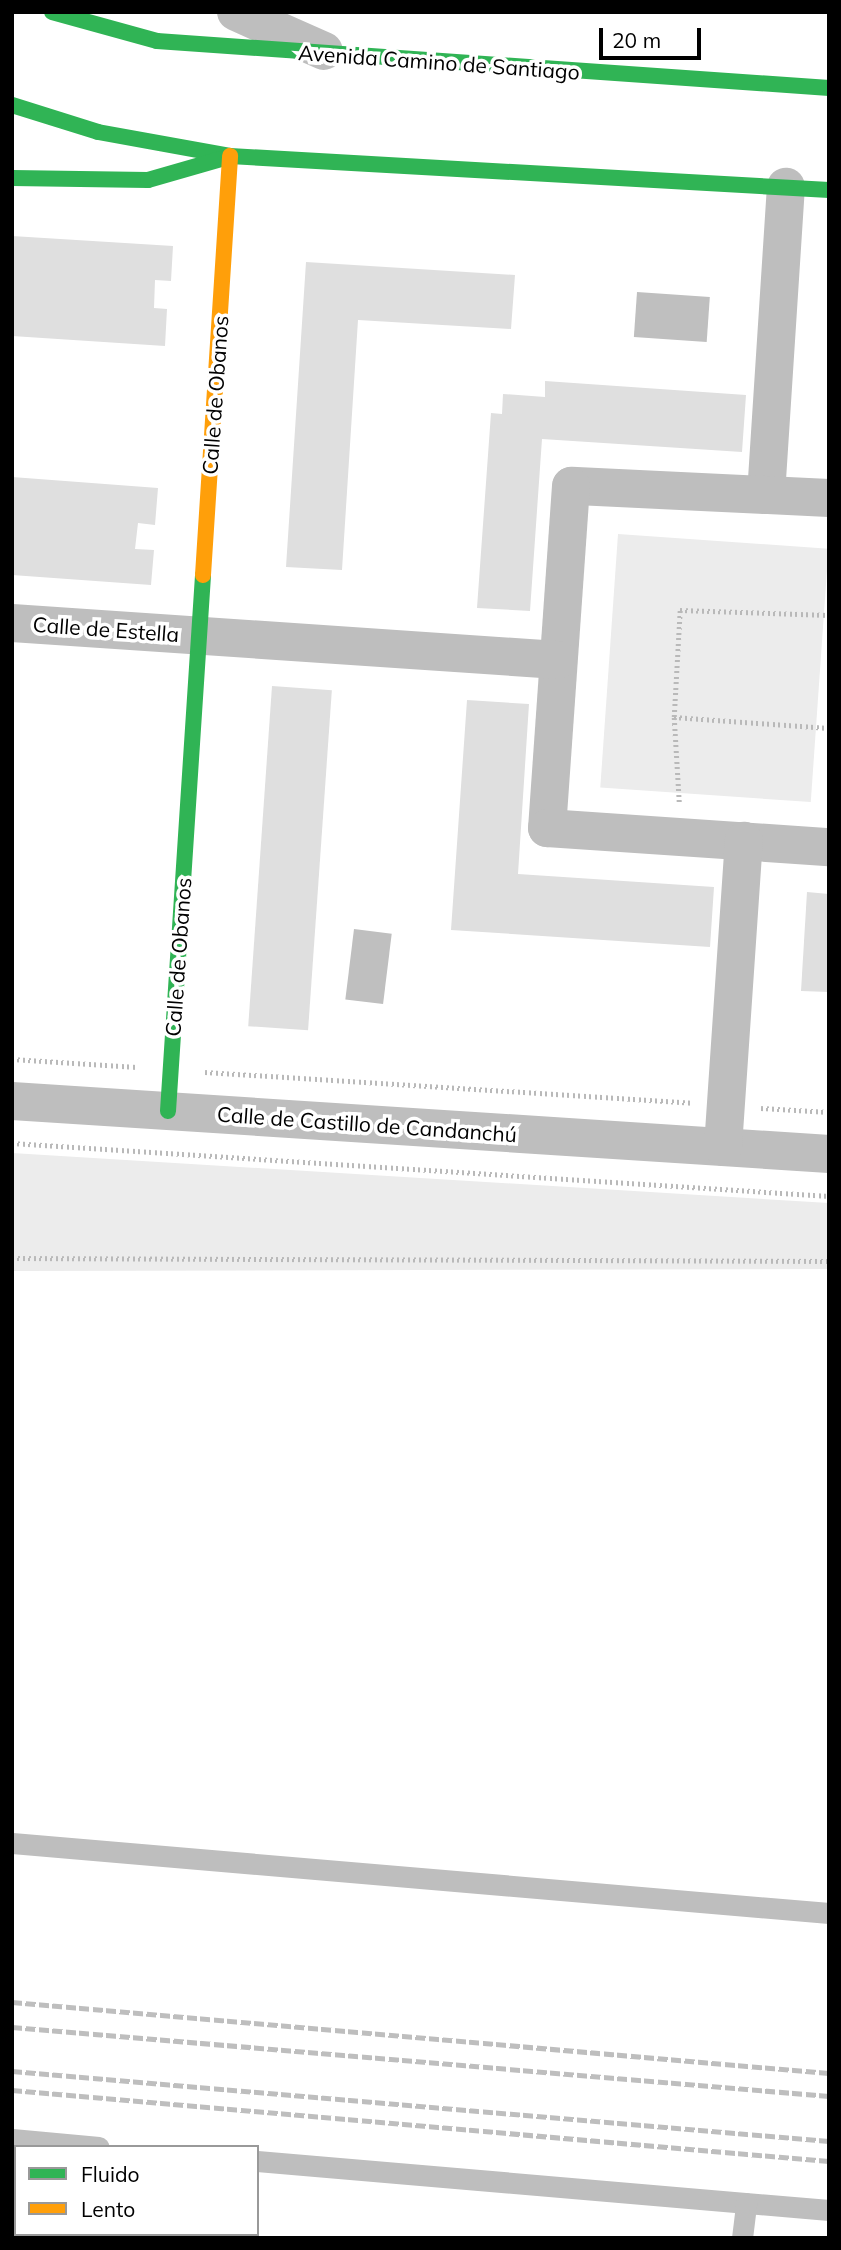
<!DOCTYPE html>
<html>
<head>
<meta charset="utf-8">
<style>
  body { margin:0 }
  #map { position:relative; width:841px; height:2250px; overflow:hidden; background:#fff; font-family:Mulish,sans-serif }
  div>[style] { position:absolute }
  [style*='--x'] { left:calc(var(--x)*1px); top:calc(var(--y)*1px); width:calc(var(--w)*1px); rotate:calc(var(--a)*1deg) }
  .green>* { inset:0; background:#ececec; transform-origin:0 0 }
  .water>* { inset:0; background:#bfbfbf; transform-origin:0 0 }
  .building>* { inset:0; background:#dfdfdf; transform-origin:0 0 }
  .path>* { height:4.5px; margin-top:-2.25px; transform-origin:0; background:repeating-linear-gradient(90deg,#b9b9b9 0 2px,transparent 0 5.5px) }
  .lane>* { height:21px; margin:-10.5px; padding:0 10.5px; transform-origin:10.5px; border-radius:10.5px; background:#bebebe }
  .street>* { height:38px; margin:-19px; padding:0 19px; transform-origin:19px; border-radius:19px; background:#bebebe }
  .fast>* { height:16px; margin:-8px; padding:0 8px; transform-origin:8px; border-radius:8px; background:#30b455 }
  .slow>* { height:16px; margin:-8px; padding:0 8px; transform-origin:8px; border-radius:8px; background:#ff9f0a }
  .rail>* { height:5px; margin-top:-2.5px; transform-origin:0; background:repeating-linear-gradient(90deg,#bebebe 0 10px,transparent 0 13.5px) }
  span { translate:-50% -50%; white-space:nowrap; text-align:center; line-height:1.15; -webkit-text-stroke:7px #fff; paint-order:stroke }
  .street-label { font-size:21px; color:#000 }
  .frame { position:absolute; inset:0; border:14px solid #000; pointer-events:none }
  .legend { position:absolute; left:14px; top:2145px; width:245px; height:91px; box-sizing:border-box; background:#fff; border:2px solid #999; margin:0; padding:9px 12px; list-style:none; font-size:21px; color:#000 }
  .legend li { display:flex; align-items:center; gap:14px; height:35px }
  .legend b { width:35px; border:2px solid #999 }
  .scale { position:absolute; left:599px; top:28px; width:102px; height:32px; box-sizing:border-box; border:4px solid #000; border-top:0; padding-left:9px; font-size:21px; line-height:24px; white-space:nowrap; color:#000; -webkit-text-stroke:5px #fff; paint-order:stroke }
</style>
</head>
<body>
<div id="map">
  <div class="green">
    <i style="left:618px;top:534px;width:211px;height:254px;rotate:4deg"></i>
    <i style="clip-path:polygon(12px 1153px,829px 1203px,829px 1269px,12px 1271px)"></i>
  </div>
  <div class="water">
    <i style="left:637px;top:292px;width:73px;height:45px;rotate:4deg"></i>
    <i style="left:354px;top:929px;width:38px;height:71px;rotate:7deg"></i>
  </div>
  <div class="building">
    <i style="clip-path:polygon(12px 236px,173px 246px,171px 281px,155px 280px,154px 308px,167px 309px,165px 346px,12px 336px)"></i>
    <i style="clip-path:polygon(306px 262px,515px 275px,511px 329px,358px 320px,342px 570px,286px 567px)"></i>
    <i style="clip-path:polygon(545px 381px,746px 395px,742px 452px,542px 439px,530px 611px,477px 608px,491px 413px,502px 414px,503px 394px,545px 397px)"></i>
    <i style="clip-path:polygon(12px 477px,158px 488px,155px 525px,138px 523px,135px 549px,154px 550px,151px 585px,12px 575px)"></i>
    <i style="left:272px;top:686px;width:60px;height:341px;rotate:4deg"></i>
    <i style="clip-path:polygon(467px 700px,529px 704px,518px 874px,714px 887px,710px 947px,451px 930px)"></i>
    <i style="clip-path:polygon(807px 892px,829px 894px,829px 992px,801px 991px)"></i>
  </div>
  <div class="path">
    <i style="--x:674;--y:717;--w:155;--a:4.1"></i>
    <i style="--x:679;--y:802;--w:85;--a:-93.4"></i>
    <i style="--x:674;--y:717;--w:107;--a:-86.8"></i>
    <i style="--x:680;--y:610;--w:149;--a:1.9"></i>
    <i style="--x:12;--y:1059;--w:125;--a:3.7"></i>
    <i style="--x:205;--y:1072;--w:488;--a:3.6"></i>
    <i style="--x:761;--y:1108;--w:68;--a:3.4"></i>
    <i style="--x:12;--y:1143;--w:819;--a:3.71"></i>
    <i style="--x:12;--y:1258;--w:817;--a:0.21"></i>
  </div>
  <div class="lane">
    <i style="--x:12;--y:1843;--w:820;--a:4.9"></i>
    <i style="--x:12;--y:2139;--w:87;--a:5.3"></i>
    <i style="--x:257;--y:2161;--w:574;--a:4.9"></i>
    <i style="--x:742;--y:2238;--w:35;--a:-83"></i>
  </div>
  <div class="street">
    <i style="--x:236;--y:12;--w:96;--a:23.9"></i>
    <i style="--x:766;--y:495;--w:309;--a:-86.3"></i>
    <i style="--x:829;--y:498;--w:258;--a:-177.3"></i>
    <i style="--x:571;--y:486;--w:343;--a:94"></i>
    <i style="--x:547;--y:828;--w:283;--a:3.9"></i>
    <i style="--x:12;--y:623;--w:547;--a:3.88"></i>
    <i style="--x:12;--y:1101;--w:819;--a:3.71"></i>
    <i style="--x:723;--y:1147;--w:307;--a:-86.1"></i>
  </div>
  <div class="fast">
    <i style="--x:52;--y:12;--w:109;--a:15.4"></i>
    <i style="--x:157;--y:41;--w:674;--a:4"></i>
    <i style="--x:12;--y:105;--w:90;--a:17.4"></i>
    <i style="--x:98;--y:132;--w:134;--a:10.3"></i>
    <i style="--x:230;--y:156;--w:600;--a:3.25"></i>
    <i style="--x:12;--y:178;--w:136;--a:0.8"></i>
    <i style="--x:148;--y:180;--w:76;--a:-16"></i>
    <i style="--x:168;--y:1111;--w:537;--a:-86.26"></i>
  </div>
  <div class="slow">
    <i style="--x:203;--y:575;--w:420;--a:-86.3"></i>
  </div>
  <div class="rail">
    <i style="--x:12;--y:2002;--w:820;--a:4.97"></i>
    <i style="--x:12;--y:2027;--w:820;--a:4.83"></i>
    <i style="--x:12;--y:2071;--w:820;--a:4.9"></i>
    <i style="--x:12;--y:2090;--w:820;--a:4.97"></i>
  </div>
  <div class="street-label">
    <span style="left:439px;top:62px;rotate:4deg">Avenida Camino de Santiago</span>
    <span style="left:215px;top:395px;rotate:-86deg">Calle de Obanos</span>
    <span style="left:106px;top:629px;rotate:4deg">Calle de Estella</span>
    <span style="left:178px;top:957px;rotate:-86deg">Calle de Obanos</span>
    <span style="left:367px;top:1124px;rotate:4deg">Calle de Castillo de Candanchú</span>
  </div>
  <div class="frame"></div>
  <ul class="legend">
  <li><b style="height:9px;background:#30b455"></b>Fluido</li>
  <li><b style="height:9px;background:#ff9f0a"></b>Lento</li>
  </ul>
  <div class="scale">20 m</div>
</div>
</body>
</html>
